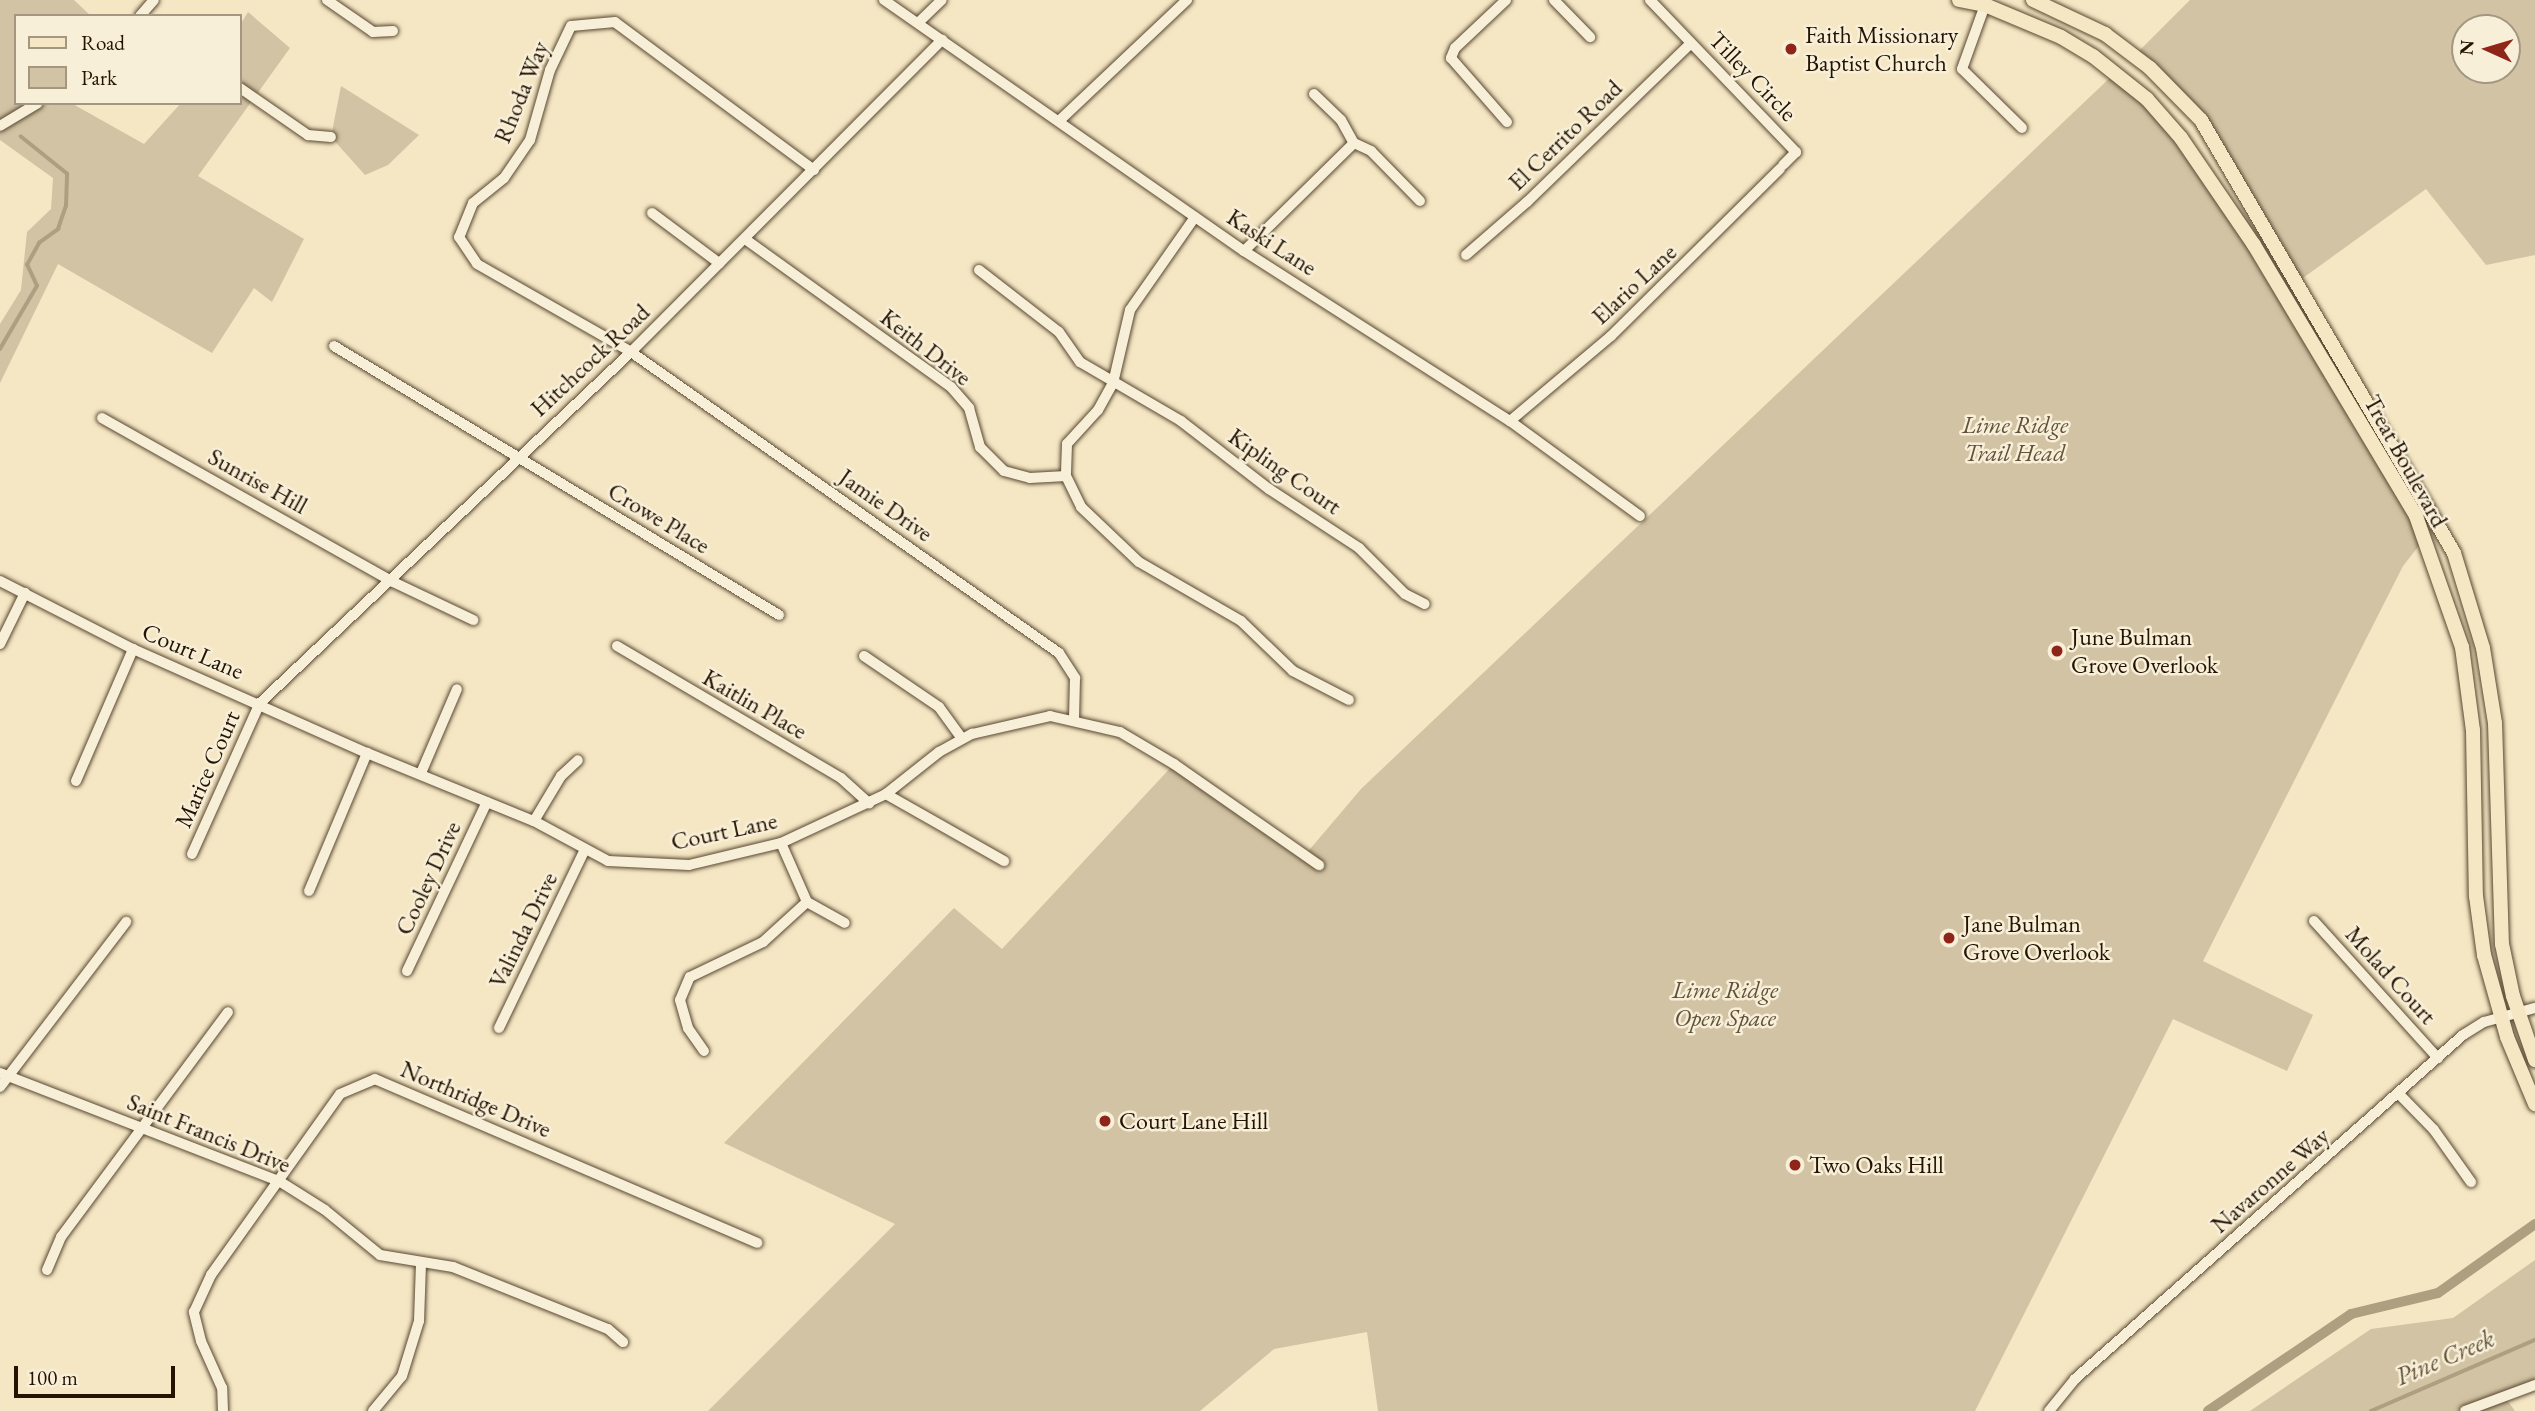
<!DOCTYPE html>
<html>
<head>
<meta charset="utf-8">
<style>
  body { margin:0 }
  #map { position:relative; width:2535px; height:1411px; overflow:hidden; background:#f5e7c4; font-family:"EB Garamond",serif }
  div>[style] { position:absolute }
  [style*='--x'] { left:calc(var(--x)*1px); top:calc(var(--y)*1px); width:calc(var(--w)*1px); rotate:calc(var(--a)*1deg) }
  .green>* { inset:0; background:#d1c3a3 }
  .stream>* { height:3.5px; margin:-1.75px; padding:0 1.75px; transform-origin:1.75px; border-radius:1.75px; background:#ae9f81 }
  .canal>* { height:10px; margin:-5px; padding:0 5px; transform-origin:5px; border-radius:5px; background:#ae9f81 }
  .roads { filter:drop-shadow(0 0 2px #584831) drop-shadow(0 0 2px #584831) }
  .minor>* { height:10px; margin:-5px; padding:0 5px; transform-origin:5px; border-radius:5px; background:#f8efd9 }
  .major>* { height:14px; margin:-7px; padding:0 7px; transform-origin:7px; border-radius:7px; background:#f5e7c4 }
  .dots>* { width:19px; height:19px; translate:-50% -50%; box-sizing:border-box; border:4px solid #f8efd9; border-radius:50% }
  span { translate:-50% -50%; white-space:nowrap; text-align:center; line-height:1.15; -webkit-text-stroke:5px #f8efd9; paint-order:stroke }
  .poi-label { font-size:24px; color:#231300 }
  .left { translate:0 -50%; text-align:left }
  .street-label { font-size:24px; color:#231300 }
  .park-label { font-size:24px; color:#605139; font-style:italic }
  .water-label { font-size:26px; color:#62523a; font-style:italic }
  .legend { position:absolute; left:14px; top:14px; width:228px; height:91px; box-sizing:border-box; background:#f8efd9; border:2px solid #a39782; margin:0; padding:9px 12px; list-style:none; font-size:21px; color:#231300 }
  .legend li { display:flex; align-items:center; gap:14px; height:35px }
  .legend b { width:35px; border:2px solid #a39782 }
  .north { position:absolute; left:2451px; top:14px; width:70px; height:70px; box-sizing:border-box; background:#f8efd9; border:2px solid #a39782; border-radius:50%; rotate:274deg; font-size:19px; font-weight:700; line-height:28px; text-align:center; color:#231300 }
  .north::after { content:''; display:block; margin:auto; width:24px; height:32px; background:#8f2418; clip-path:polygon(50% 0,100% 100%,50% 72%,0 100%) }
  .scale { position:absolute; left:14px; top:1366px; width:161px; height:32px; box-sizing:border-box; border:4px solid #231300; border-top:0; padding-left:9px; font-size:21px; line-height:24px; white-space:nowrap; color:#231300; -webkit-text-stroke:5px #f8efd9; paint-order:stroke }
</style>
</head>
<body>
<div id="map">
  <div class="green">
    <i style="clip-path:polygon(0 0,74px 0,91px 16px,16px 16px,16px 103px,71px 103px,144px 144px,181px 103px,240px 103px,240px 25px,248px 12px,290px 48px,198px 176px,304px 239px,272px 302px,254px 288px,212px 353px,58px 264px,0 383px,0 324px,21px 290px,27px 232px,51px 209px,53px 178px,0 140px)"></i>
    <i style="clip-path:polygon(evenodd,2190px 0,2535px 0,2535px 255px,2486px 265px,2426px 189px,2296px 283px,2201px 120px,2134px 56px,2190px 0,2465px 28px,2507px 28px,2507px 70px,2465px 70px,2465px 28px)"></i>
    <i style="clip-path:polygon(2115px 73px,2181px 138px,2425px 538px,2403px 566px,2203px 961px,2313px 1015px,2287px 1071px,2173px 1019px,1975px 1411px,1378px 1411px,1367px 1332px,1274px 1349px,1200px 1411px,708px 1411px,895px 1224px,724px 1143px,954px 908px,1002px 949px,1174px 764px,1305px 855px,1361px 789px)"></i>
    <i style="clip-path:polygon(341px 86px,419px 135px,388px 165px,365px 175px,331px 137px)"></i>
    <i style="clip-path:polygon(2535px 1260px,2535px 1385px,2505px 1397px,2515px 1411px,2250px 1411px,2371px 1329px,2453px 1318px)"></i>
  </div>
  <div class="stream">
    <i style="--x:0;--y:349;--w:73;--a:-59.6"></i>
    <i style="--x:37;--y:286;--w:23;--a:-115"></i>
    <i style="--x:27;--y:265;--w:25;--a:-61"></i>
    <i style="--x:39;--y:243;--w:24;--a:-36"></i>
    <i style="--x:58;--y:229;--w:24;--a:-71"></i>
    <i style="--x:66;--y:206;--w:32;--a:-88"></i>
    <i style="--x:67;--y:174;--w:59;--a:-141.2"></i>
    <i style="--x:2371;--y:1411;--w:179;--a:-23.4"></i>
  </div>
  <div class="canal">
    <i style="--x:2208;--y:1411;--w:173;--a:-34.1"></i>
    <i style="--x:2351;--y:1314;--w:89;--a:-13.6"></i>
    <i style="--x:2438;--y:1293;--w:119;--a:-35.4"></i>
  </div>
  <div class="roads">
    <div class="minor">
      <i style="--x:327;--y:0;--w:56;--a:34.8"></i>
      <i style="--x:373;--y:32;--w:20;--a:-3"></i>
      <i style="--x:884;--y:0;--w:439;--a:34.9"></i>
      <i style="--x:1244;--y:251;--w:316;--a:32.6"></i>
      <i style="--x:1510;--y:421;--w:161;--a:36.2"></i>
      <i style="--x:1506;--y:0;--w:70;--a:136.7"></i>
      <i style="--x:1455;--y:48;--w:11;--a:112"></i>
      <i style="--x:1451;--y:58;--w:85;--a:48.8"></i>
      <i style="--x:1554;--y:0;--w:52;--a:45.8"></i>
      <i style="--x:1650;--y:0;--w:211;--a:46.2"></i>
      <i style="--x:1796;--y:152;--w:18;--a:135"></i>
      <i style="--x:1985;--y:5;--w:68;--a:109.8"></i>
      <i style="--x:1962;--y:69;--w:84;--a:44.5"></i>
      <i style="--x:140;--y:16;--w:21;--a:-49"></i>
      <i style="--x:920;--y:21;--w:30;--a:-44"></i>
      <i style="--x:240;--y:88;--w:83;--a:34.7"></i>
      <i style="--x:308;--y:135;--w:23;--a:5"></i>
      <i style="--x:1314;--y:94;--w:37;--a:44"></i>
      <i style="--x:1341;--y:120;--w:26;--a:61"></i>
      <i style="--x:1060;--y:120;--w:175;--a:-43.4"></i>
      <i style="--x:0;--y:126;--w:44;--a:-31.2"></i>
      <i style="--x:1354;--y:143;--w:19;--a:25"></i>
      <i style="--x:1371;--y:151;--w:70;--a:45.6"></i>
      <i style="--x:814;--y:170;--w:248;--a:-143.4"></i>
      <i style="--x:615;--y:22;--w:44;--a:174.8"></i>
      <i style="--x:571;--y:26;--w:49;--a:115.5"></i>
      <i style="--x:550;--y:70;--w:73;--a:105.9"></i>
      <i style="--x:530;--y:140;--w:46;--a:124.4"></i>
      <i style="--x:504;--y:178;--w:40;--a:141"></i>
      <i style="--x:473;--y:203;--w:37;--a:112"></i>
      <i style="--x:459;--y:237;--w:32;--a:56"></i>
      <i style="--x:477;--y:264;--w:177;--a:29.7"></i>
      <i style="--x:631;--y:352;--w:523;--a:35.12"></i>
      <i style="--x:1059;--y:653;--w:30;--a:57"></i>
      <i style="--x:1075;--y:678;--w:40;--a:91.4"></i>
      <i style="--x:652;--y:213;--w:84;--a:36.7"></i>
      <i style="--x:1195;--y:217;--w:113;--a:125"></i>
      <i style="--x:1130;--y:310;--w:75;--a:103.1"></i>
      <i style="--x:1113;--y:383;--w:31;--a:119"></i>
      <i style="--x:1098;--y:410;--w:46;--a:132.4"></i>
      <i style="--x:1067;--y:444;--w:32;--a:92"></i>
      <i style="--x:1066;--y:476;--w:34;--a:64"></i>
      <i style="--x:1081;--y:507;--w:80;--a:43.5"></i>
      <i style="--x:1139;--y:562;--w:118;--a:30"></i>
      <i style="--x:1241;--y:621;--w:72;--a:43.9"></i>
      <i style="--x:1293;--y:671;--w:63;--a:27.4"></i>
      <i style="--x:745;--y:239;--w:254;--a:35.7"></i>
      <i style="--x:951;--y:387;--w:28;--a:49"></i>
      <i style="--x:969;--y:408;--w:41;--a:74.2"></i>
      <i style="--x:980;--y:447;--w:34;--a:45"></i>
      <i style="--x:1004;--y:471;--w:27;--a:15"></i>
      <i style="--x:1030;--y:478;--w:36;--a:-3"></i>
      <i style="--x:1244;--y:251;--w:154;--a:-44.5"></i>
      <i style="--x:1466;--y:255;--w:81;--a:-41"></i>
      <i style="--x:1527;--y:202;--w:228;--a:-44.1"></i>
      <i style="--x:979;--y:270;--w:101;--a:37.8"></i>
      <i style="--x:1059;--y:332;--w:37;--a:55"></i>
      <i style="--x:1080;--y:362;--w:117;--a:30.3"></i>
      <i style="--x:1181;--y:421;--w:111;--a:37.7"></i>
      <i style="--x:1269;--y:489;--w:108;--a:33.2"></i>
      <i style="--x:1359;--y:548;--w:65;--a:45"></i>
      <i style="--x:1405;--y:594;--w:22;--a:27"></i>
      <i style="--x:334;--y:346;--w:520;--a:31.15"></i>
      <i style="--x:102;--y:418;--w:334;--a:29.4"></i>
      <i style="--x:393;--y:582;--w:89;--a:25.4"></i>
      <i style="--x:1510;--y:421;--w:132;--a:-40.1"></i>
      <i style="--x:1611;--y:336;--w:238;--a:-44.7"></i>
      <i style="--x:0;--y:581;--w:149;--a:27.1"></i>
      <i style="--x:133;--y:649;--w:256;--a:24"></i>
      <i style="--x:367;--y:753;--w:180;--a:22.2"></i>
      <i style="--x:534;--y:821;--w:84;--a:28.4"></i>
      <i style="--x:608;--y:861;--w:81;--a:2.8"></i>
      <i style="--x:689;--y:865;--w:95;--a:-13.4"></i>
      <i style="--x:781;--y:843;--w:116;--a:-25"></i>
      <i style="--x:886;--y:794;--w:68;--a:-38.4"></i>
      <i style="--x:939;--y:752;--w:38;--a:-29"></i>
      <i style="--x:972;--y:734;--w:80;--a:-13"></i>
      <i style="--x:1050;--y:716;--w:72;--a:12.9"></i>
      <i style="--x:1120;--y:732;--w:63;--a:30.7"></i>
      <i style="--x:1174;--y:764;--w:177;--a:34.9"></i>
      <i style="--x:0;--y:644;--w:57;--a:-63.9"></i>
      <i style="--x:617;--y:646;--w:260;--a:30.5"></i>
      <i style="--x:841;--y:778;--w:38;--a:42"></i>
      <i style="--x:864;--y:656;--w:91;--a:34.2"></i>
      <i style="--x:939;--y:707;--w:39;--a:54"></i>
      <i style="--x:421;--y:773;--w:91;--a:-66.8"></i>
      <i style="--x:76;--y:781;--w:144;--a:-66.6"></i>
      <i style="--x:886;--y:794;--w:136;--a:29.6"></i>
      <i style="--x:534;--y:821;--w:52;--a:-59"></i>
      <i style="--x:561;--y:776;--w:23;--a:-43"></i>
      <i style="--x:781;--y:843;--w:64;--a:66.2"></i>
      <i style="--x:807;--y:902;--w:43;--a:28.9"></i>
      <i style="--x:192;--y:854;--w:166;--a:-65.8"></i>
      <i style="--x:260;--y:703;--w:511;--a:-43.41"></i>
      <i style="--x:631;--y:352;--w:441;--a:-45.1"></i>
      <i style="--x:309;--y:891;--w:150;--a:-67.2"></i>
      <i style="--x:2314;--y:921;--w:185;--a:47.9"></i>
      <i style="--x:407;--y:971;--w:187;--a:-64.7"></i>
      <i style="--x:499;--y:1028;--w:196;--a:-64.3"></i>
      <i style="--x:704;--y:1051;--w:28;--a:-125"></i>
      <i style="--x:688;--y:1028;--w:29;--a:-106"></i>
      <i style="--x:680;--y:1000;--w:25;--a:-67"></i>
      <i style="--x:690;--y:977;--w:81;--a:-25.6"></i>
      <i style="--x:763;--y:942;--w:59;--a:-42.3"></i>
      <i style="--x:0;--y:1073;--w:299;--a:21.2"></i>
      <i style="--x:279;--y:1181;--w:54;--a:32.2"></i>
      <i style="--x:325;--y:1210;--w:71;--a:39.3"></i>
      <i style="--x:380;--y:1255;--w:74;--a:9.3"></i>
      <i style="--x:453;--y:1267;--w:167;--a:21.8"></i>
      <i style="--x:608;--y:1329;--w:20;--a:41"></i>
      <i style="--x:0;--y:1087;--w:208;--a:-52.6"></i>
      <i style="--x:2399;--y:1094;--w:50;--a:45.8"></i>
      <i style="--x:2434;--y:1130;--w:64;--a:54.6"></i>
      <i style="--x:47;--y:1270;--w:36;--a:-67"></i>
      <i style="--x:61;--y:1237;--w:280;--a:-53.4"></i>
      <i style="--x:223;--y:1411;--w:23;--a:-92"></i>
      <i style="--x:222;--y:1388;--w:51;--a:-114.1"></i>
      <i style="--x:201;--y:1341;--w:30;--a:-104"></i>
      <i style="--x:194;--y:1312;--w:41;--a:-65.3"></i>
      <i style="--x:211;--y:1275;--w:222;--a:-54.5"></i>
      <i style="--x:340;--y:1094;--w:38;--a:-23"></i>
      <i style="--x:375;--y:1079;--w:416;--a:23.2"></i>
      <i style="--x:373;--y:1411;--w:45;--a:-50.4"></i>
      <i style="--x:402;--y:1376;--w:58;--a:-72.8"></i>
      <i style="--x:419;--y:1321;--w:56;--a:-88"></i>
      <i style="--x:2049;--y:1411;--w:41;--a:-50.9"></i>
      <i style="--x:2075;--y:1379;--w:519;--a:-41.56"></i>
      <i style="--x:2463;--y:1035;--w:25;--a:-32"></i>
      <i style="--x:2484;--y:1022;--w:53;--a:-15.4"></i>
      <i style="--x:2465;--y:1411;--w:75;--a:-20.4"></i>
    </div>
    <div class="major">
      <i style="--x:1959;--y:0;--w:26;--a:11"></i>
      <i style="--x:1985;--y:5;--w:82;--a:22.8"></i>
      <i style="--x:2061;--y:37;--w:37;--a:31"></i>
      <i style="--x:2093;--y:56;--w:69;--a:38.5"></i>
      <i style="--x:2147;--y:99;--w:52;--a:48.9"></i>
      <i style="--x:2181;--y:138;--w:130;--a:55.7"></i>
      <i style="--x:2254;--y:245;--w:316;--a:59.1"></i>
      <i style="--x:2416;--y:516;--w:139;--a:70.7"></i>
      <i style="--x:2462;--y:647;--w:84;--a:82.5"></i>
      <i style="--x:2473;--y:730;--w:166;--a:89"></i>
      <i style="--x:2476;--y:896;--w:60;--a:82.3"></i>
      <i style="--x:2484;--y:955;--w:85;--a:74.3"></i>
      <i style="--x:2507;--y:1037;--w:73;--a:67.3"></i>
      <i style="--x:2033;--y:0;--w:80;--a:25.3"></i>
      <i style="--x:2105;--y:34;--w:56;--a:37.1"></i>
      <i style="--x:2150;--y:68;--w:73;--a:45.6"></i>
      <i style="--x:2201;--y:120;--w:501;--a:59.7"></i>
      <i style="--x:2454;--y:553;--w:99;--a:73"></i>
      <i style="--x:2483;--y:648;--w:76;--a:80.9"></i>
      <i style="--x:2495;--y:723;--w:221;--a:88.2"></i>
      <i style="--x:2502;--y:944;--w:53;--a:78.1"></i>
      <i style="--x:2513;--y:996;--w:68;--a:71"></i>
    </div>
  </div>
  <div class="dots">
    <i style="left:1791px;top:49px;background:#8f2418"></i>
    <i style="left:2057px;top:651px;background:#8f2418"></i>
    <i style="left:1949px;top:938px;background:#8f2418"></i>
    <i style="left:1105px;top:1121px;background:#8f2418"></i>
    <i style="left:1795px;top:1165px;background:#8f2418"></i>
  </div>
  <div class="poi-label">
    <span class="left" style="left:1805px;top:49px">Faith Missionary<br>Baptist Church</span>
    <span class="left" style="left:2071px;top:651px">June Bulman<br>Grove Overlook</span>
    <span class="left" style="left:1963px;top:938px">Jane Bulman<br>Grove Overlook</span>
    <span class="left" style="left:1119px;top:1121px">Court Lane Hill</span>
    <span class="left" style="left:1809px;top:1165px">Two Oaks Hill</span>
  </div>
  <div class="street-label">
    <span style="left:1753px;top:76px;rotate:46deg">Tilley Circle</span>
    <span style="left:521px;top:92px;rotate:-68deg">Rhoda Way</span>
    <span style="left:1565px;top:135px;rotate:-44deg">El Cerrito Road</span>
    <span style="left:1272px;top:242px;rotate:33deg">Kaski Lane</span>
    <span style="left:1634px;top:284px;rotate:-43deg">Elario Lane</span>
    <span style="left:926px;top:347px;rotate:38deg">Keith Drive</span>
    <span style="left:590px;top:360px;rotate:-43deg">Hitchcock Road</span>
    <span style="left:2406px;top:461px;rotate:61deg">Treat Boulevard</span>
    <span style="left:1285px;top:471px;rotate:35deg">Kipling Court</span>
    <span style="left:258px;top:481px;rotate:29deg">Sunrise Hill</span>
    <span style="left:886px;top:505px;rotate:35deg">Jamie Drive</span>
    <span style="left:659px;top:518px;rotate:31deg">Crowe Place</span>
    <span style="left:193px;top:651px;rotate:23deg">Court Lane</span>
    <span style="left:755px;top:704px;rotate:30deg">Kaitlin Place</span>
    <span style="left:207px;top:769px;rotate:-66deg">Marice Court</span>
    <span style="left:724px;top:831px;rotate:-12deg">Court Lane</span>
    <span style="left:428px;top:878px;rotate:-65deg">Cooley Drive</span>
    <span style="left:523px;top:930px;rotate:-64deg">Valinda Drive</span>
    <span style="left:2391px;top:975px;rotate:48deg">Molad Court</span>
    <span style="left:476px;top:1099px;rotate:23deg">Northridge Drive</span>
    <span style="left:209px;top:1133px;rotate:22deg">Saint Francis Drive</span>
    <span style="left:2270px;top:1180px;rotate:-41deg">Navaronne Way</span>
  </div>
  <div class="park-label">
    <span style="left:2015px;top:439px">Lime Ridge<br>Trail Head</span>
    <span style="left:1725px;top:1004px">Lime Ridge<br>Open Space</span>
  </div>
  <div class="water-label">
    <span style="left:2445px;top:1358px;rotate:-23deg">Pine Creek</span>
  </div>
  <ul class="legend">
  <li><b style="height:9px;background:#f5e7c4"></b>Road</li>
  <li><b style="height:19px;background:#d1c3a3"></b>Park</li>
  </ul>
  <div class="north">N</div>
  <div class="scale">100 m</div>
</div>
</body>
</html>
